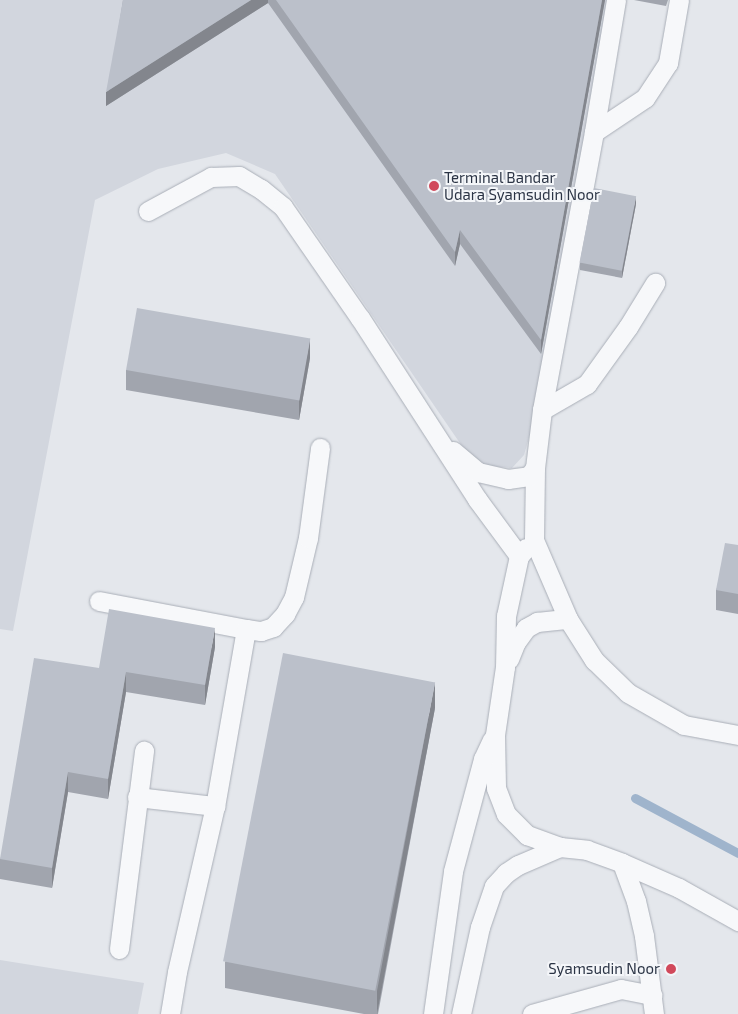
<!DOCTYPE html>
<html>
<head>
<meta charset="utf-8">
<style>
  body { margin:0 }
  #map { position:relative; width:738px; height:1014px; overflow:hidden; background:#e4e7ec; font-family:"Exo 2",sans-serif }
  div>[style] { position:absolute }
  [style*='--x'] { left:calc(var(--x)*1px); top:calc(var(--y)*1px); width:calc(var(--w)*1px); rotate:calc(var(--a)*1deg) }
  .built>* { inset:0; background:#d2d6de }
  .stream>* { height:9px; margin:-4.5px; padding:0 4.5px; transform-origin:4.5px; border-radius:4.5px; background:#9fb4cc }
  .roads { filter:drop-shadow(0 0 1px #a9aeb7) drop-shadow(0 0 1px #a9aeb7) }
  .lane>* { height:19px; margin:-9.5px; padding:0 9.5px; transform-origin:9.5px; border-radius:9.5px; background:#f7f8fa }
  .wall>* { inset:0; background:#a1a5ae }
  .shaded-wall>* { inset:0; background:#83868d }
  .building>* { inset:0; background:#bbc0ca; transform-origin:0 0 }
  .dots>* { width:14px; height:14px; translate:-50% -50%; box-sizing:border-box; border:2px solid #f4f6f9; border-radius:50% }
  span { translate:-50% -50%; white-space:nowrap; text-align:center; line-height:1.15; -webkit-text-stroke:4px #f4f6f9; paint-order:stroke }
  .poi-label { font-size:15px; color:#2b3445 }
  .left { translate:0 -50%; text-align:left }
  .right { translate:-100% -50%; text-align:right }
</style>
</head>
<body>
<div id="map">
  <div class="built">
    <i style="clip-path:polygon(0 0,618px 0,550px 366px,524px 455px,512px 468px,485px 466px,464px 449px,275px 174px,226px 153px,158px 169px,95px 200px,13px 631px,0 629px)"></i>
    <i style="clip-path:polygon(0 960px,144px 983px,138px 1014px,0 1014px)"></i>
  </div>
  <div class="stream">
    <i style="--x:635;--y:798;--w:117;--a:28.1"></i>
  </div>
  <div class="roads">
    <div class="lane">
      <i style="--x:616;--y:0;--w:134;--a:99.5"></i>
      <i style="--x:594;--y:132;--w:283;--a:100.6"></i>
      <i style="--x:542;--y:410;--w:58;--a:96.9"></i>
      <i style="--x:535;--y:468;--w:72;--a:90.8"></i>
      <i style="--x:534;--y:540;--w:86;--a:66.7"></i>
      <i style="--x:568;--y:619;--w:49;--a:57.6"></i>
      <i style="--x:594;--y:660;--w:47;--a:44.1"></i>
      <i style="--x:628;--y:693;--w:64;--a:29.7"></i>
      <i style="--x:684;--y:725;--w:55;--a:10.5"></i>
      <i style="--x:594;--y:132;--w:61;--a:-33.7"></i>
      <i style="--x:645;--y:98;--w:42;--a:-56.7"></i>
      <i style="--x:668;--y:63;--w:64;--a:-80.1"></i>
      <i style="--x:148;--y:211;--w:72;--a:-28.4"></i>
      <i style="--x:211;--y:177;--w:28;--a:-2"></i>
      <i style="--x:239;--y:176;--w:26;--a:31"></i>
      <i style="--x:261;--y:189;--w:28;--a:39"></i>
      <i style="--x:283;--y:207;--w:135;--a:55.3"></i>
      <i style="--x:360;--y:318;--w:216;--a:57.1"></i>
      <i style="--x:477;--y:499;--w:71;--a:53.6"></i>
      <i style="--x:542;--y:410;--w:52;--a:-30"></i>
      <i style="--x:587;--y:384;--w:70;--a:-54.3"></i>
      <i style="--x:628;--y:327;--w:52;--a:-58.5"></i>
      <i style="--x:453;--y:451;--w:33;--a:40"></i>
      <i style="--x:478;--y:472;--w:31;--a:13"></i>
      <i style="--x:508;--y:479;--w:21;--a:-8"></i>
      <i style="--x:529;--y:476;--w:10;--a:-53"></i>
      <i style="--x:526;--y:548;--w:11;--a:131"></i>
      <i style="--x:519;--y:556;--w:61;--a:102.2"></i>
      <i style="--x:506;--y:616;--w:51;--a:91.1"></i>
      <i style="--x:505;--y:667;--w:69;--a:98.4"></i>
      <i style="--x:495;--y:735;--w:53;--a:88.9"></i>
      <i style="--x:496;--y:788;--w:28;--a:69"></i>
      <i style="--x:506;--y:814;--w:30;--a:45"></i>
      <i style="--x:527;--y:835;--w:35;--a:20"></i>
      <i style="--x:560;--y:847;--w:27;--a:6"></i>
      <i style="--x:587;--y:850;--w:37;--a:20"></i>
      <i style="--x:622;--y:863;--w:40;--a:69.8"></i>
      <i style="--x:636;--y:901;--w:36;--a:77"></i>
      <i style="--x:644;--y:936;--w:79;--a:82.7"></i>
      <i style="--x:99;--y:601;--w:150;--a:10.8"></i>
      <i style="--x:246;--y:629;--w:180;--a:99.9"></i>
      <i style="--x:215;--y:806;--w:170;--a:102.9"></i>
      <i style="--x:177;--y:972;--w:43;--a:99.5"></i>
      <i style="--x:246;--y:629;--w:15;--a:8"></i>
      <i style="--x:261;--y:631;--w:13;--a:-18"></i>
      <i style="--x:273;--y:627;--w:18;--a:-47"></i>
      <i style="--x:285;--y:614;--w:19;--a:-62"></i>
      <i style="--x:294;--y:597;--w:61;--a:-76.7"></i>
      <i style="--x:308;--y:538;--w:91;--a:-82.4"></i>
      <i style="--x:509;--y:659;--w:18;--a:-68"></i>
      <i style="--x:516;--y:642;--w:17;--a:-54"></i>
      <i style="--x:526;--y:628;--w:13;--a:-29"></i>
      <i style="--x:537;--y:622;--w:31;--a:-6"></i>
      <i style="--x:137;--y:797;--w:79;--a:6.6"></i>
      <i style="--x:622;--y:863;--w:62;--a:23.7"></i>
      <i style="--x:679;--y:888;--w:68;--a:29.2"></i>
      <i style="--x:119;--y:949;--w:200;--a:-82.8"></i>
      <i style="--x:433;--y:1014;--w:144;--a:-82"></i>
      <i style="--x:453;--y:871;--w:116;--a:-75"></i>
      <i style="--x:483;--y:759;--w:21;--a:-65"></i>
      <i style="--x:461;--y:1014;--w:89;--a:-77.7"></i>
      <i style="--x:480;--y:927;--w:43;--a:-71.1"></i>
      <i style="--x:494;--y:886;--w:18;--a:-47"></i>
      <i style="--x:506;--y:873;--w:14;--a:-34"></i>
      <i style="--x:518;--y:865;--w:46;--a:-23.2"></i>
      <i style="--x:532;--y:1014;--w:92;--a:-15.7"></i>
      <i style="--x:621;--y:989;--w:32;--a:11"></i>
    </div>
  </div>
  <div class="wall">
    <i style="clip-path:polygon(123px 0,605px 0,541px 354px,460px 244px,455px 266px,268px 3px,106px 106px)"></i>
    <i style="clip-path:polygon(634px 0,668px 0,666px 6px)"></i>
    <i style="clip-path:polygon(636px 204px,622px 278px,580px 270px,580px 263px)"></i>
    <i style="clip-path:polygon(310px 358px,299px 420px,126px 390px,126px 370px)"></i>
    <i style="clip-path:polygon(738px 545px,738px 614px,716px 610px,716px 590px)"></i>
    <i style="clip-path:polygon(215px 647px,205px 705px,126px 692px,108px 799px,68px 792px,52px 888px,0 879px,0 859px,99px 668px)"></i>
    <i style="clip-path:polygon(435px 708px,378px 1014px,364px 1014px,225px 988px,225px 962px)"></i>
  </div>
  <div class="shaded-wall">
    <i style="clip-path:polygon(251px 0,268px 0,268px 3px,106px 106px,106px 92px)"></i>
    <i style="clip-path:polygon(602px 0,605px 0,541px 354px,541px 340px)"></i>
    <i style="clip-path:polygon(636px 196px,636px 204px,622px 278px,622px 271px)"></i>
    <i style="clip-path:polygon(460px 230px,460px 244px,455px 266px,455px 252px)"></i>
    <i style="clip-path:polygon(310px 338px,310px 358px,299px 420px,299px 400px)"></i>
    <i style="clip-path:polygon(215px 628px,215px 647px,205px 705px,205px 685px)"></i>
    <i style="clip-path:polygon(126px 672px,126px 692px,108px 799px,108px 779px)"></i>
    <i style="clip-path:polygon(435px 682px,435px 708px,377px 1014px,377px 991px)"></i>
    <i style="clip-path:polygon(68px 772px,68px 792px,52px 888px,52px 868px)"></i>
  </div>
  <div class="building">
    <i style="clip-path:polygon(123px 0,251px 0,106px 92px)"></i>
    <i style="clip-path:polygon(276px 0,602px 0,541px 340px,460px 230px,455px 252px)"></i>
    <i style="left:594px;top:188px;width:43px;height:76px;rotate:11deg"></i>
    <i style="left:137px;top:308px;width:176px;height:63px;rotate:10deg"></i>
    <i style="clip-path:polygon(725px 543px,738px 545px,738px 594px,716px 590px)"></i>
    <i style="clip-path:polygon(109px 609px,215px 628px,205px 685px,126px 672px,108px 779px,68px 772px,52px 868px,0 859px,34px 658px,99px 668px)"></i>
    <i style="left:283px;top:653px;width:155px;height:314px;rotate:11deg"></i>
  </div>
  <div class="dots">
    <i style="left:434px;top:186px;background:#d1495b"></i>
    <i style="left:671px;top:969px;background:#d1495b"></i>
  </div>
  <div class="poi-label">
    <span class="left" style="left:444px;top:186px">Terminal Bandar<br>Udara Syamsudin Noor</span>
    <span class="right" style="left:660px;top:969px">Syamsudin Noor</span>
  </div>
</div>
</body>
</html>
